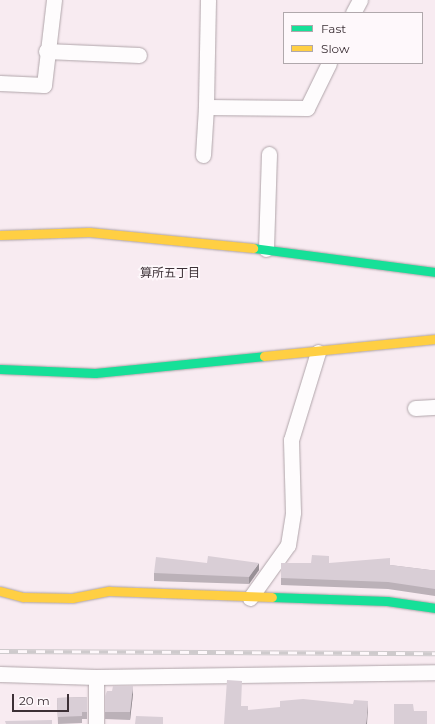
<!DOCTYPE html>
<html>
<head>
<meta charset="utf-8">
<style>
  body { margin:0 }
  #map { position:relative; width:435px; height:724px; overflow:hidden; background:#f8ebf1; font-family:Montserrat,"Noto Sans JP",sans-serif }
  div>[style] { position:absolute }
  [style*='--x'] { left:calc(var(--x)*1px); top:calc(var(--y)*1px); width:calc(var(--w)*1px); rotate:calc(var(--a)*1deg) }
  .roads { filter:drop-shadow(0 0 1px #b0a5aa) drop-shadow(0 0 1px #b0a5aa) }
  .street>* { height:15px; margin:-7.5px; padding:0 7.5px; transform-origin:7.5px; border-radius:7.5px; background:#fefcfd }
  .fast>* { height:9px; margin:-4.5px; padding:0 4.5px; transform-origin:4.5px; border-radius:4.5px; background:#16e098 }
  .slow>* { height:9px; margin:-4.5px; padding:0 4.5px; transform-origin:4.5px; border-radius:4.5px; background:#ffcf43 }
  .rail>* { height:4.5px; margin-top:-2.25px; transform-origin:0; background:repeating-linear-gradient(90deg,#fef8fb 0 9px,#cecacc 0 18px); box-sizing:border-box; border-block:1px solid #cecacc }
  .wall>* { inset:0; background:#bbb1b8 }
  .shaded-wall>* { inset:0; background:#989096 }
  .building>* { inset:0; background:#d9ced6 }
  span { translate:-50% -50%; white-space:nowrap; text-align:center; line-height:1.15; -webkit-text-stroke:3.5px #fef8fb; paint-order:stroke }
  .neighbourhood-label { font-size:12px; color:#3c3036 }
  .legend { position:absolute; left:283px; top:12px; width:140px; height:52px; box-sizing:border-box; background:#fef8fb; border:1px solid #b0a8ac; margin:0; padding:5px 7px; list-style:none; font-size:12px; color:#3c3036 }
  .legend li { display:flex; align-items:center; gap:8px; height:20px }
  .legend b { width:20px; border:1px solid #b0a8ac }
  .scale { position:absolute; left:12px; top:694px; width:57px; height:18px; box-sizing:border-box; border:2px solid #3c3036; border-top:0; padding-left:5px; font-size:12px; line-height:14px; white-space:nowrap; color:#3c3036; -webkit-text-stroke:3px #fef8fb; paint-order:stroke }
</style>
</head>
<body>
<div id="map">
  <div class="roads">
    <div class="street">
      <i style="--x:208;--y:0;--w:107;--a:91.1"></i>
      <i style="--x:206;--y:107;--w:101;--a:0.6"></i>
      <i style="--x:307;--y:108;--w:50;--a:-63.9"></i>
      <i style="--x:353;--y:13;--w:15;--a:-62"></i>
      <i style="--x:46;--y:51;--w:93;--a:2.5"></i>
      <i style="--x:0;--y:83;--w:44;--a:2.6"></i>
      <i style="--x:44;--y:85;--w:86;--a:-83.3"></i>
      <i style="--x:203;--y:155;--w:48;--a:-86.4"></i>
      <i style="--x:266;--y:249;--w:95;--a:-88.2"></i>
      <i style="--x:415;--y:408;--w:20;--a:-3"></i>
      <i style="--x:250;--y:598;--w:65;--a:-54.4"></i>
      <i style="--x:288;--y:545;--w:33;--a:-81"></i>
      <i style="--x:293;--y:512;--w:72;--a:-91.6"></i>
      <i style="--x:291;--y:440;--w:92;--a:-72.9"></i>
      <i style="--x:0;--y:674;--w:96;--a:1.8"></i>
      <i style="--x:96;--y:677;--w:339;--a:-0.8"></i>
      <i style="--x:96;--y:677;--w:47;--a:90"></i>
    </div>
    <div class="fast">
      <i style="--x:253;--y:248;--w:184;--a:7.5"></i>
      <i style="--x:0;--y:369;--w:95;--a:2.4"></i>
      <i style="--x:95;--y:373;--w:170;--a:-5.7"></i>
      <i style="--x:272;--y:597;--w:115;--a:2"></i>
      <i style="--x:387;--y:601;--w:49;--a:8.3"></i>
    </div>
    <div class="slow">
      <i style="--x:0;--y:235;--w:89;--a:-1.9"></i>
      <i style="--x:89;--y:232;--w:165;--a:5.6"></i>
      <i style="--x:264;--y:356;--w:172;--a:-5.7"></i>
      <i style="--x:0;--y:591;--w:24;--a:15"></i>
      <i style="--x:23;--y:597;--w:49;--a:1.2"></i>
      <i style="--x:72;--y:598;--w:38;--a:-11"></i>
      <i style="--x:109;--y:591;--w:163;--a:2.1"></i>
    </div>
  </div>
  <div class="rail">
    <i style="--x:0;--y:651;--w:435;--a:0.3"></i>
  </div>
  <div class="wall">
    <i style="clip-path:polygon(207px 563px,259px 570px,249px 584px,154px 581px,154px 573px)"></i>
    <i style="clip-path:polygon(281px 563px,329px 563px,390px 565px,430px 570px,435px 570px,435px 596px,388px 589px,281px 585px)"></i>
    <i style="clip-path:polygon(133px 694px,130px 720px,105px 719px,105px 696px)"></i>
    <i style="clip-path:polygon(87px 697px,87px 719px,82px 719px,82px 723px,58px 724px,57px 698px)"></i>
  </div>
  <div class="shaded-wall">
    <i style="clip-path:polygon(259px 563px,259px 570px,249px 584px,249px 577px)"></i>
    <i style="clip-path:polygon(133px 686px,133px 694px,130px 720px,130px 712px)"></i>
    <i style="clip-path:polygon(368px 701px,368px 708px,367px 724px,366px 724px)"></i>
  </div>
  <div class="building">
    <i style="clip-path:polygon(312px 555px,329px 556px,329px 563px,390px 558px,390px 565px,430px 570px,435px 570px,435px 589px,388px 582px,281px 578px,281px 563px,311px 563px)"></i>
    <i style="clip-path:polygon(208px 556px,259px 563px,249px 577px,154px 573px,156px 557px,207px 563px)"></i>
    <i style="clip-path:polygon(227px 680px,242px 681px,241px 706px,248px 706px,248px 710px,280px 707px,280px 701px,303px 699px,353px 704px,354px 700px,368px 701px,366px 724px,224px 724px)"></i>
    <i style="clip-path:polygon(113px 686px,133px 686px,130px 712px,105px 712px,105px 696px,107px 691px,112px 691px)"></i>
    <i style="clip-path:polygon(87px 697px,87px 712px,82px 712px,82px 716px,58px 717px,57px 698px)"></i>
    <i style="clip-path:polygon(394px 704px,413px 704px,414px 711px,427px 711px,427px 724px,394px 724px)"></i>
    <i style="clip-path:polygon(136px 716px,163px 717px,163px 724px,135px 724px)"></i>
    <i style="clip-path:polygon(52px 720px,52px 724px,6px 724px,5px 721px)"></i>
  </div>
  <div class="neighbourhood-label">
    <span style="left:170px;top:273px">算所五丁目</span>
  </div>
  <ul class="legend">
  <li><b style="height:5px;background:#16e098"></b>Fast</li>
  <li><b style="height:5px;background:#ffcf43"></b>Slow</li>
  </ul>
  <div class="scale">20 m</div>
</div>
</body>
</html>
